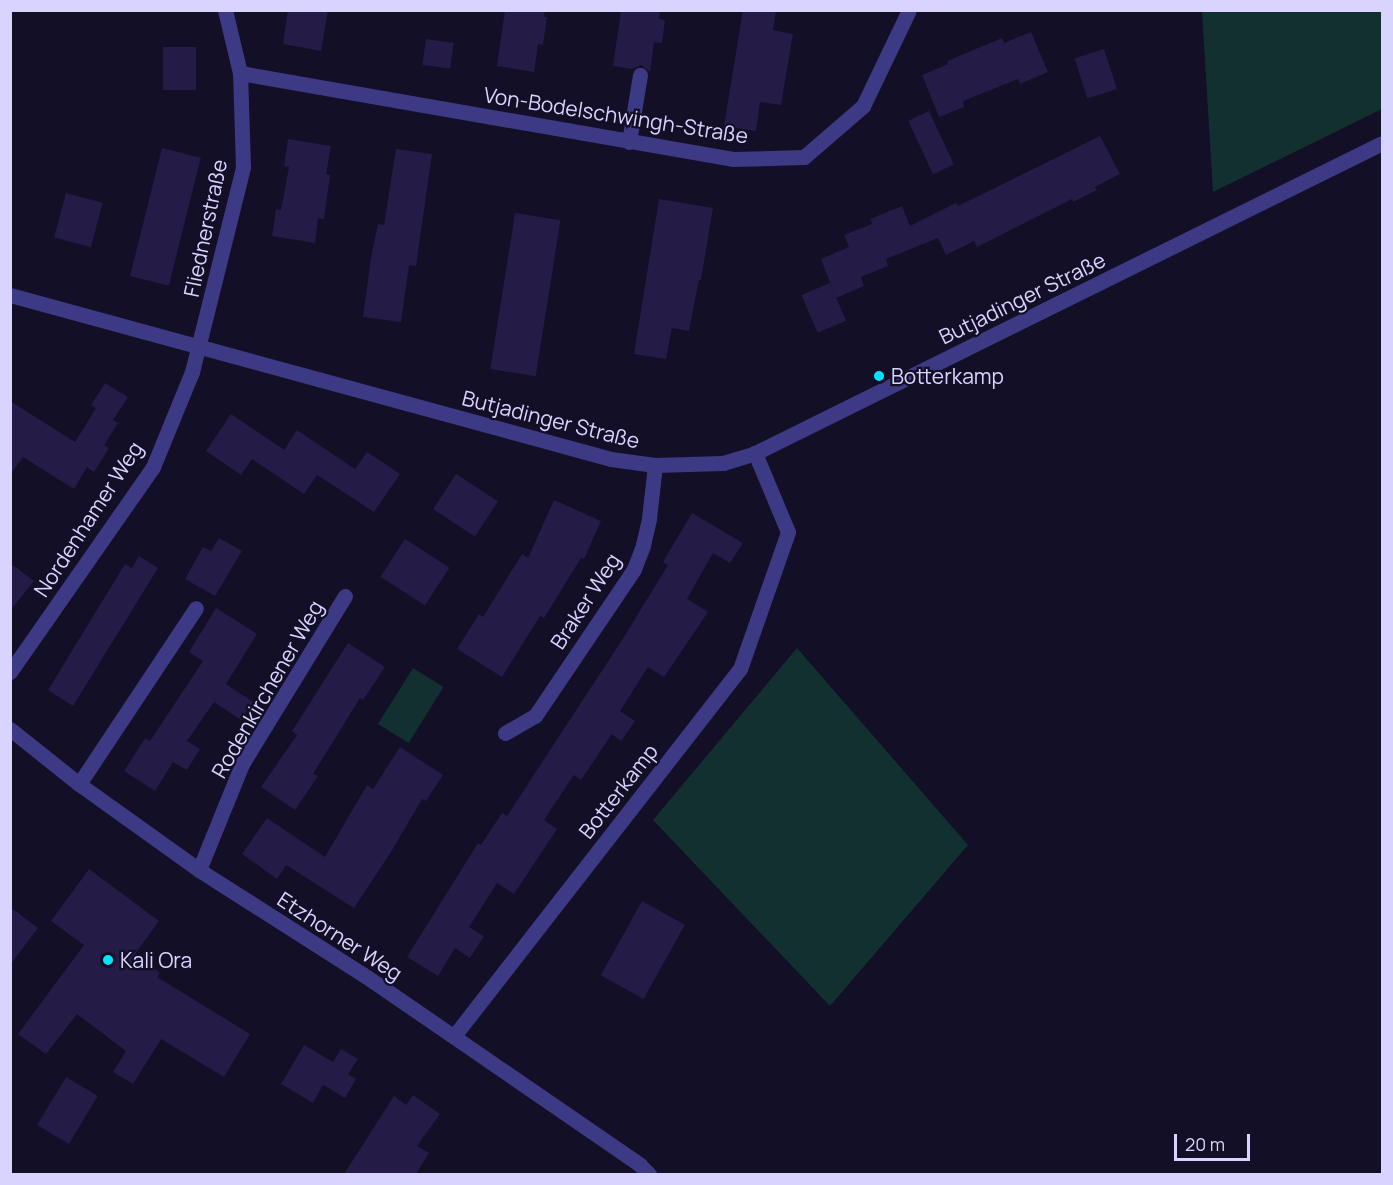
<!DOCTYPE html>
<html>
<head>
<meta charset="utf-8">
<style>
  body { margin:0 }
  #map { position:relative; width:1393px; height:1185px; overflow:hidden; background:#130f26; font-family:Manrope,sans-serif }
  div>[style] { position:absolute }
  [style*='--x'] { left:calc(var(--x)*1px); top:calc(var(--y)*1px); width:calc(var(--w)*1px); rotate:calc(var(--a)*1deg) }
  .green>* { inset:0; background:#12302f; transform-origin:0 0 }
  .building>* { inset:0; background:#241b47; transform-origin:0 0 }
  .service>* { height:15px; margin:-7.5px; padding:0 7.5px; transform-origin:7.5px; border-radius:7.5px; background:#3d3a85 }
  .minor>* { height:15px; margin:-7.5px; padding:0 7.5px; transform-origin:7.5px; border-radius:7.5px; background:#3d3a85 }
  .tertiary>* { height:15px; margin:-7.5px; padding:0 7.5px; transform-origin:7.5px; border-radius:7.5px; background:#3d3a85 }
  .dots>* { width:16px; height:16px; translate:-50% -50%; box-sizing:border-box; border:3px solid #130f26; border-radius:50% }
  span { translate:-50% -50%; white-space:nowrap; text-align:center; line-height:1.15; -webkit-text-stroke:4.5px #130f26; paint-order:stroke }
  .street-label { font-size:21px; color:#d9d4ff }
  .poi-label { font-size:21px; color:#d9d4ff }
  .left { translate:0 -50%; text-align:left }
  .frame { position:absolute; inset:0; border:12px solid #d9d4ff; pointer-events:none }
  .scale { position:absolute; left:1174px; top:1134px; width:76px; height:27px; box-sizing:border-box; border:3px solid #d9d4ff; border-top:0; padding-left:8px; font-size:18px; line-height:21px; white-space:nowrap; color:#d9d4ff; -webkit-text-stroke:4px #130f26; paint-order:stroke }
</style>
</head>
<body>
<div id="map">
  <div class="green">
    <i style="clip-path:polygon(1202px 11px,1382px 11px,1382px 109px,1213px 192px)"></i>
    <i style="clip-path:polygon(797px 648px,968px 845px,830px 1006px,653px 820px)"></i>
    <i style="left:413px;top:668px;width:36px;height:66px;rotate:32deg"></i>
  </div>
  <div class="building">
    <i style="clip-path:polygon(288px 10px,328px 10px,321px 51px,283px 44px)"></i>
    <i style="clip-path:polygon(505px 10px,545px 10px,544px 17px,547px 17px,543px 45px,538px 44px,534px 72px,497px 66px)"></i>
    <i style="clip-path:polygon(621px 10px,660px 10px,659px 19px,665px 20px,662px 43px,654px 42px,650px 72px,641px 65px,632px 69px,613px 66px)"></i>
    <i style="clip-path:polygon(743px 10px,776px 10px,773px 30px,793px 34px,781px 105px,760px 102px,756px 131px,724px 126px)"></i>
    <i style="clip-path:polygon(1031px 32px,1048px 72px,1020px 84px,1018px 79px,963px 101px,964px 107px,939px 117px,922px 75px,948px 64px,947px 61px,1002px 38px,1004px 43px)"></i>
    <i style="left:426px;top:39px;width:28px;height:26px;rotate:8deg"></i>
    <i style="left:163px;top:47px;width:33px;height:43px"></i>
    <i style="left:1104px;top:49px;width:42px;height:31px;rotate:72deg"></i>
    <i style="left:929px;top:111px;width:59px;height:23px;rotate:65deg"></i>
    <i style="clip-path:polygon(1100px 136px,1120px 174px,1095px 187px,1097px 190px,1073px 202px,1072px 199px,977px 247px,974px 241px,946px 255px,938px 238px,886px 259px,888px 266px,861px 277px,864px 286px,836px 298px,821px 259px,849px 247px,844px 235px,872px 224px,870px 219px,902px 206px,910px 226px,956px 203px,958px 206px)"></i>
    <i style="clip-path:polygon(288px 139px,331px 146px,326px 174px,330px 175px,324px 219px,318px 218px,315px 243px,272px 236px,276px 209px,281px 210px,289px 167px,284px 166px)"></i>
    <i style="left:162px;top:148px;width:40px;height:132px;rotate:14deg"></i>
    <i style="clip-path:polygon(396px 149px,432px 154px,416px 266px,409px 265px,401px 322px,363px 317px,371px 258px,378px 224px,384px 225px)"></i>
    <i style="left:66px;top:193px;width:38px;height:46px;rotate:15deg"></i>
    <i style="clip-path:polygon(659px 199px,713px 208px,701px 280px,699px 280px,689px 331px,672px 328px,666px 359px,634px 354px)"></i>
    <i style="left:515px;top:213px;width:46px;height:158px;rotate:9deg"></i>
    <i style="left:830px;top:283px;width:41px;height:31px;rotate:67deg"></i>
    <i style="clip-path:polygon(105px 383px,128px 397px,113px 420px,118px 423px,104px 445px,109px 448px,94px 472px,87px 467px,74px 489px,23px 457px,10px 475px,10px 401px,75px 442px,96px 408px,91px 405px)"></i>
    <i style="clip-path:polygon(231px 414px,284px 450px,297px 430px,355px 469px,367px 452px,400px 474px,374px 512px,317px 475px,304px 494px,252px 459px,241px 475px,206px 451px)"></i>
    <i style="left:456px;top:474px;width:50px;height:42px;rotate:33deg"></i>
    <i style="clip-path:polygon(554px 500px,601px 521px,584px 559px,581px 558px,544px 618px,540px 616px,502px 677px,457px 649px,479px 614px,483px 617px,522px 554px,528px 558px)"></i>
    <i style="clip-path:polygon(692px 513px,743px 543px,730px 563px,713px 553px,687px 599px,708px 612px,664px 677px,648px 667px,620px 711px,635px 721px,621px 741px,612px 734px,581px 780px,574px 775px,544px 820px,557px 829px,514px 894px,497px 883px,469px 927px,484px 936px,470px 958px,455px 948px,438px 976px,407px 957px,478px 843px,481px 845px,502px 813px,507px 816px,622px 640px,668px 565px,663px 562px)"></i>
    <i style="clip-path:polygon(219px 538px,242px 551px,215px 596px,185px 579px,203px 547px,211px 551px)"></i>
    <i style="left:405px;top:539px;width:53px;height:45px;rotate:33deg"></i>
    <i style="clip-path:polygon(139px 556px,158px 568px,73px 706px,48px 690px,125px 564px,132px 568px)"></i>
    <i style="clip-path:polygon(10px 563px,34px 581px,10px 611px)"></i>
    <i style="clip-path:polygon(216px 608px,257px 634px,226px 684px,253px 702px,241px 720px,214px 702px,187px 741px,200px 749px,187px 770px,173px 762px,155px 791px,124px 771px,145px 738px,150px 741px,203px 661px,189px 652px)"></i>
    <i style="clip-path:polygon(348px 643px,385px 667px,363px 700px,360px 698px,313px 774px,318px 776px,295px 810px,261px 787px,297px 735px,292px 731px)"></i>
    <i style="clip-path:polygon(400px 747px,443px 775px,426px 801px,422px 799px,391px 852px,354px 908px,286px 865px,277px 879px,242px 854px,267px 818px,325px 857px,367px 785px,373px 789px)"></i>
    <i style="clip-path:polygon(89px 869px,159px 921px,135px 954px,160px 973px,157px 977px,250px 1034px,224px 1077px,161px 1039px,133px 1084px,113px 1072px,126px 1051px,77px 1014px,46px 1054px,18px 1034px,84px 945px,51px 921px)"></i>
    <i style="left:642px;top:901px;width:49px;height:85px;rotate:29deg"></i>
    <i style="clip-path:polygon(10px 907px,38px 928px,10px 965px)"></i>
    <i style="clip-path:polygon(304px 1045px,333px 1062px,341px 1049px,358px 1059px,348px 1074px,356px 1079px,345px 1098px,323px 1085px,313px 1103px,281px 1084px)"></i>
    <i style="left:66px;top:1077px;width:37px;height:56px;rotate:31deg"></i>
    <i style="clip-path:polygon(413px 1095px,440px 1114px,417px 1146px,429px 1153px,416px 1174px,344px 1174px,394px 1096px,406px 1105px)"></i>
  </div>
  <div class="service">
    <i style="--x:629;--y:142;--w:68;--a:-80.7"></i>
    <i style="--x:79;--y:784;--w:211;--a:-56.4"></i>
    <i style="--x:454;--y:1036;--w:465;--a:-52.1"></i>
    <i style="--x:740;--y:669;--w:145;--a:-70.7"></i>
    <i style="--x:788;--y:532;--w:86;--a:-112.7"></i>
  </div>
  <div class="minor">
    <i style="--x:240;--y:73;--w:500;--a:9.9"></i>
    <i style="--x:733;--y:159;--w:71;--a:-1.6"></i>
    <i style="--x:804;--y:157;--w:78;--a:-40.8"></i>
    <i style="--x:863;--y:106;--w:106;--a:-64.4"></i>
    <i style="--x:10;--y:672;--w:250;--a:-55.1"></i>
    <i style="--x:153;--y:467;--w:103;--a:-67.7"></i>
    <i style="--x:192;--y:372;--w:211;--a:-76"></i>
    <i style="--x:243;--y:167;--w:94;--a:-91.8"></i>
    <i style="--x:240;--y:73;--w:65;--a:-103.4"></i>
    <i style="--x:10;--y:729;--w:88;--a:38.6"></i>
    <i style="--x:79;--y:784;--w:148;--a:35.6"></i>
    <i style="--x:199;--y:870;--w:196;--a:32.5"></i>
    <i style="--x:364;--y:975;--w:335;--a:34.5"></i>
    <i style="--x:640;--y:1165;--w:13;--a:45"></i>
    <i style="--x:505;--y:733;--w:34;--a:-30"></i>
    <i style="--x:535;--y:716;--w:177;--a:-56"></i>
    <i style="--x:634;--y:569;--w:26;--a:-69"></i>
    <i style="--x:643;--y:545;--w:28;--a:-77"></i>
    <i style="--x:649;--y:518;--w:53;--a:-83.5"></i>
    <i style="--x:199;--y:870;--w:114;--a:-67.9"></i>
    <i style="--x:242;--y:764;--w:197;--a:-58.5"></i>
  </div>
  <div class="tertiary">
    <i style="--x:10;--y:295;--w:623;--a:15.26"></i>
    <i style="--x:611;--y:459;--w:44;--a:7.8"></i>
    <i style="--x:655;--y:465;--w:68;--a:-1.7"></i>
    <i style="--x:723;--y:463;--w:34;--a:-17"></i>
    <i style="--x:755;--y:453;--w:699;--a:-26.31"></i>
  </div>
  <div class="dots">
    <i style="left:879px;top:376px;background:#00e5ff"></i>
    <i style="left:108px;top:960px;background:#00e5ff"></i>
  </div>
  <div class="street-label">
    <span style="left:616px;top:115px;rotate:9deg">Von-Bodelschwingh-Straße</span>
    <span style="left:205px;top:228px;rotate:-78deg">Fliednerstraße</span>
    <span style="left:1022px;top:298px;rotate:-26deg">Butjadinger Straße</span>
    <span style="left:551px;top:419px;rotate:14deg">Butjadinger Straße</span>
    <span style="left:88px;top:519px;rotate:-57deg">Nordenhamer Weg</span>
    <span style="left:585px;top:601px;rotate:-57deg">Braker Weg</span>
    <span style="left:267px;top:689px;rotate:-60deg">Rodenkirchener Weg</span>
    <span style="left:618px;top:791px;rotate:-52deg">Botterkamp</span>
    <span style="left:340px;top:936px;rotate:33deg">Etzhorner Weg</span>
  </div>
  <div class="poi-label">
    <span class="left" style="left:891px;top:376px">Botterkamp</span>
    <span class="left" style="left:120px;top:960px">Kali Ora</span>
  </div>
  <div class="frame"></div>
  <div class="scale">20 m</div>
</div>
</body>
</html>
